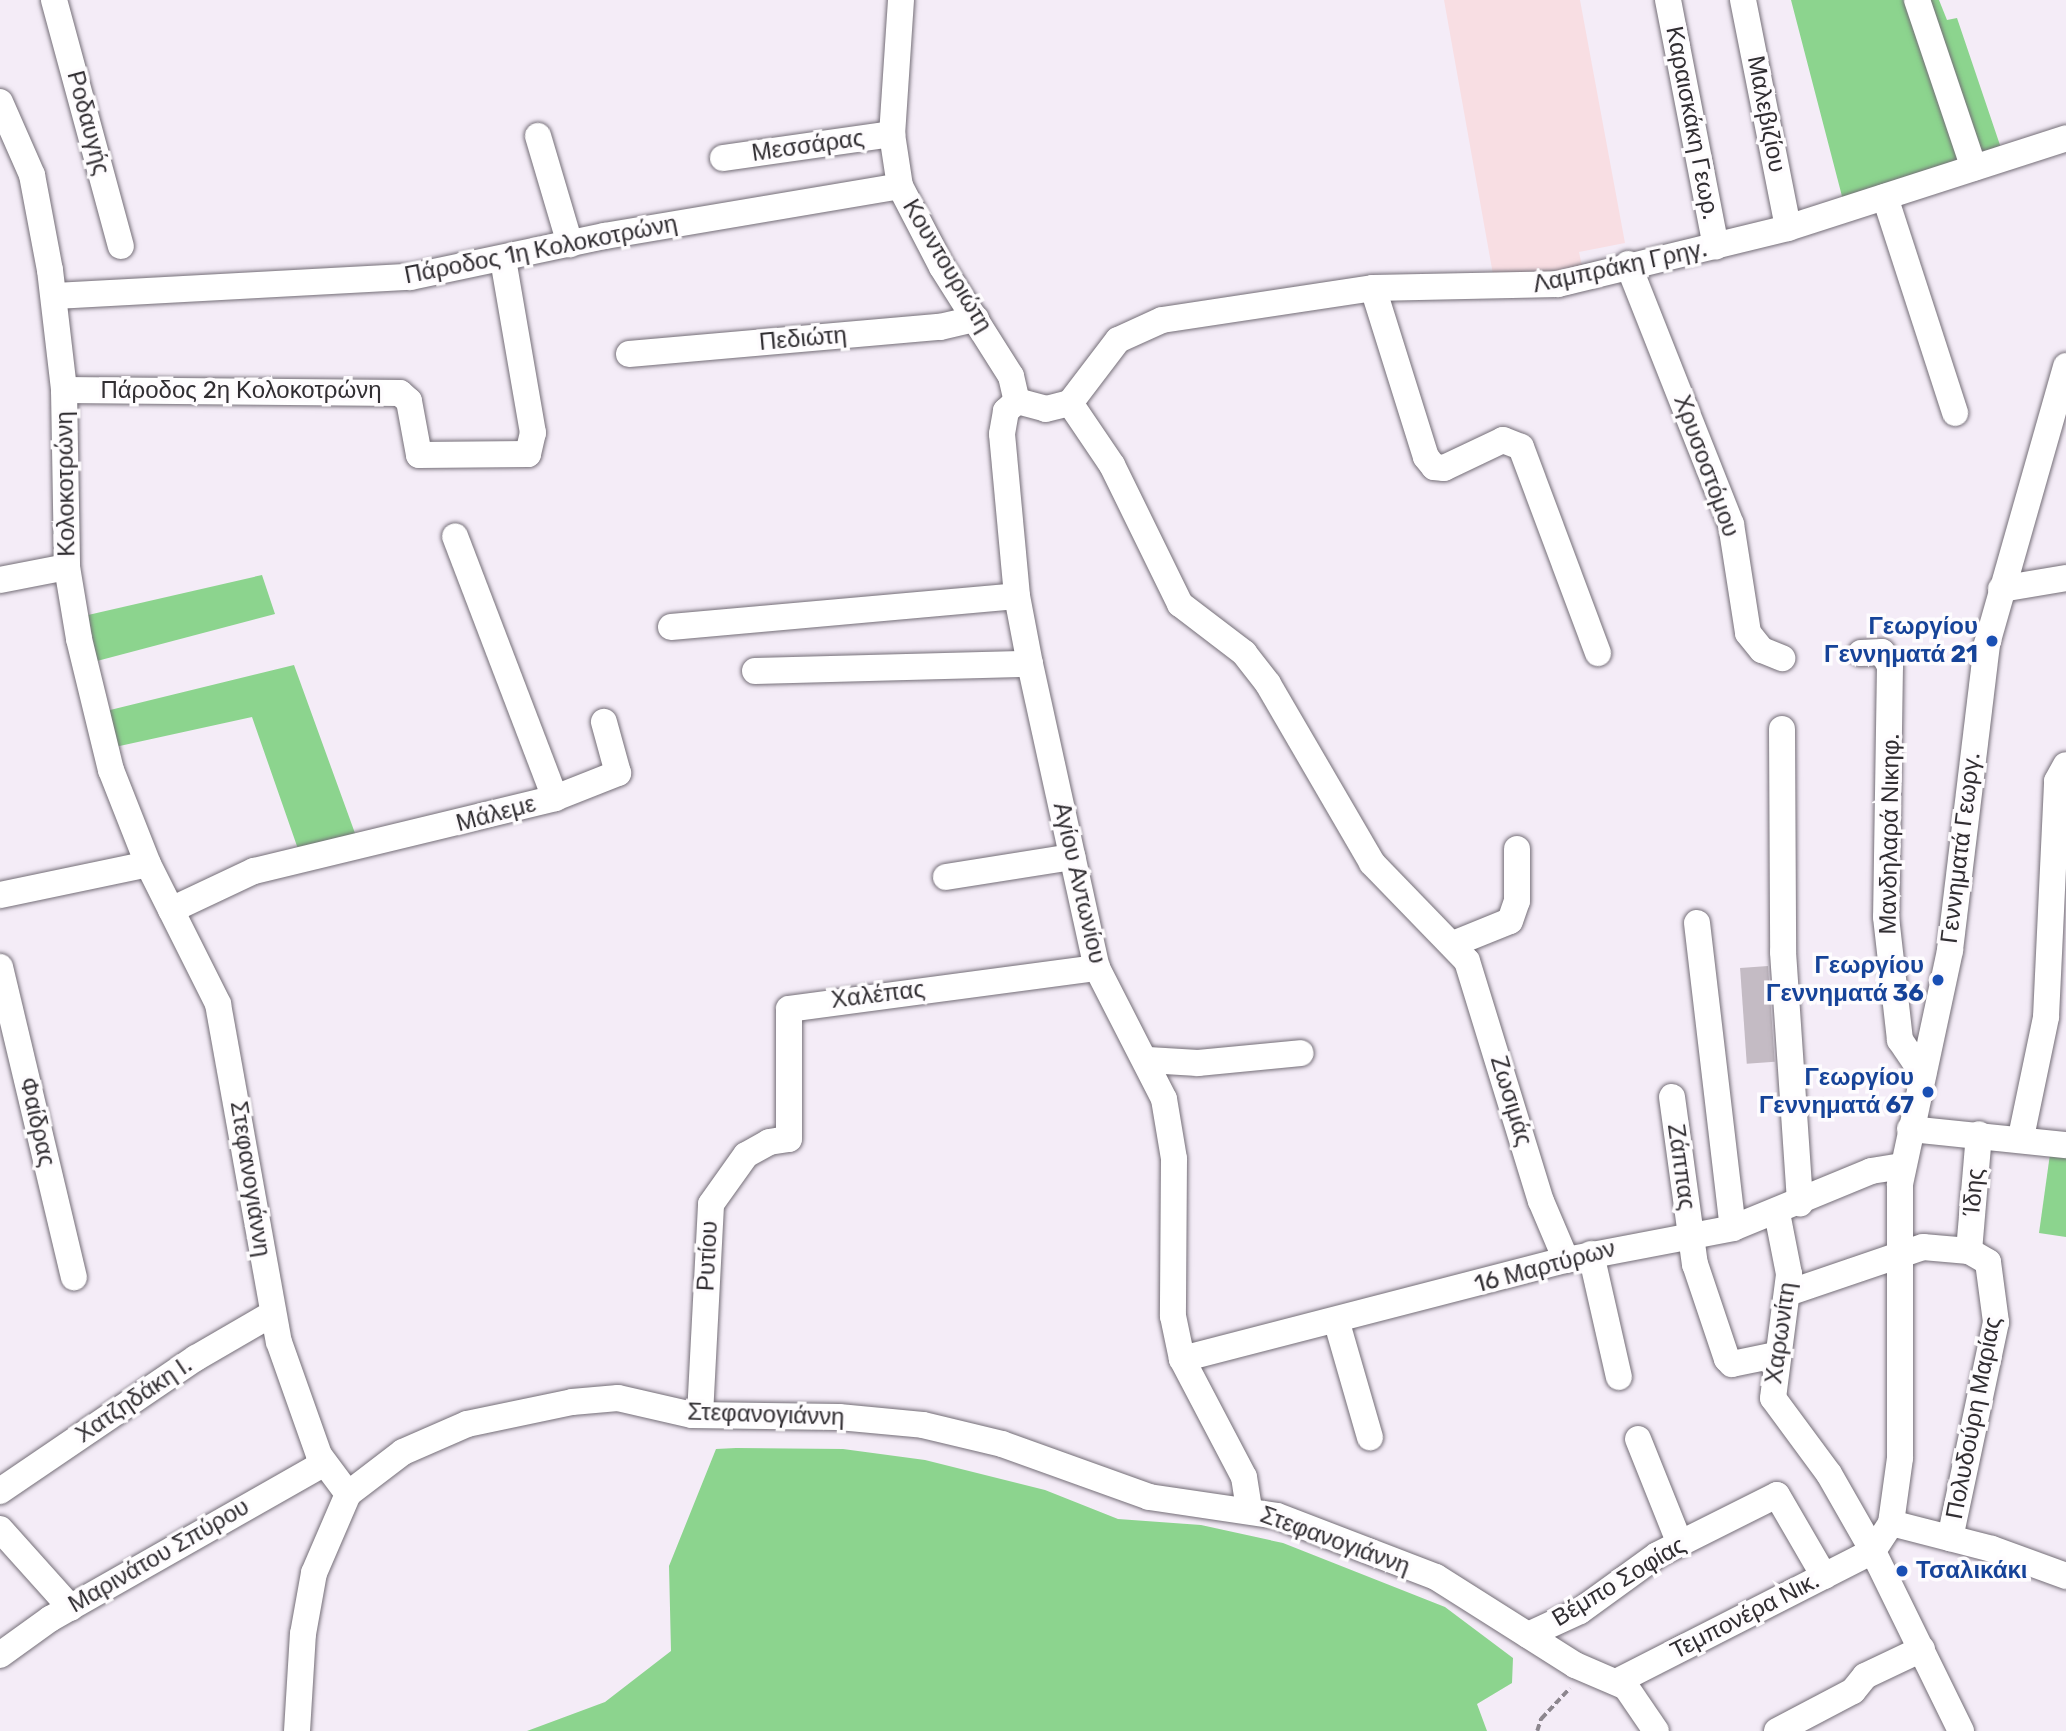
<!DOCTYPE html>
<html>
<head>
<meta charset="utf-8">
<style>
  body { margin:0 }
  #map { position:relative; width:2066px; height:1731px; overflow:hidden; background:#f4ecf7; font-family:Rubik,sans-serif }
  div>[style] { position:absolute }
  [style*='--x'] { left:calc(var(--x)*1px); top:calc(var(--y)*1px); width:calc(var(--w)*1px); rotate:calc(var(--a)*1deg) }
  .commercial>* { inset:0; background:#f8dee3 }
  .green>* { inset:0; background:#8cd48e }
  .building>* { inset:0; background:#c4bbc4; transform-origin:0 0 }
  .path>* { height:3.5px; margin-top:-1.75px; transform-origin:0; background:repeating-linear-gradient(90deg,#8c868e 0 7px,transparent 0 10.5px) }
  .roads { filter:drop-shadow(0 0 2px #746e77) drop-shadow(0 0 2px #746e77) }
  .minor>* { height:26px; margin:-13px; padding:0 13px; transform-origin:13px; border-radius:13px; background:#fff }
  .dots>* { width:19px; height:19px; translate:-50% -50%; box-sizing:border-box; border:4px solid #fefcfe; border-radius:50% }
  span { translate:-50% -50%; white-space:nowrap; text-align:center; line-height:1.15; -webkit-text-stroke:7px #fefcfe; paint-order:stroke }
  .street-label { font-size:24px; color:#312e32 }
  .transit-label { font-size:24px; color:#164399; font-weight:700 }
  .right { translate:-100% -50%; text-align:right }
  .left { translate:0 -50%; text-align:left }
</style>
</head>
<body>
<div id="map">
  <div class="commercial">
    <i style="clip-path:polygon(1444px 0,1580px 0,1625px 243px,1579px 252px,1582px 266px,1570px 275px,1494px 280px)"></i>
  </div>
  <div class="green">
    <i style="clip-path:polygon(1791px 0,1939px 0,1947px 20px,1957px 18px,2002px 151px,1844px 204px)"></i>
    <i style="clip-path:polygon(262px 575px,275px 614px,97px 661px,88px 615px)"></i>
    <i style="clip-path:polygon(294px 665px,356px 836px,298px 849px,252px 717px,115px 747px,106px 711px)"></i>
    <i style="clip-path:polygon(2050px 1154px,2066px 1157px,2066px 1237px,2039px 1233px)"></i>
    <i style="clip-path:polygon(736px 1448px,843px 1449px,925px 1460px,1045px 1490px,1118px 1519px,1201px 1525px,1283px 1543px,1445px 1607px,1513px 1658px,1512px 1683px,1477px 1704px,1487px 1731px,527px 1731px,605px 1702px,671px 1651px,669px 1566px,716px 1449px)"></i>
  </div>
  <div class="building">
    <i style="left:1768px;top:966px;width:96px;height:28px;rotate:86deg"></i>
  </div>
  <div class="path">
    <i style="--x:1537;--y:1731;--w:13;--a:-72"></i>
    <i style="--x:1541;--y:1719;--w:42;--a:-46.9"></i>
  </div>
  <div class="roads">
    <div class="minor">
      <i style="--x:54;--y:0;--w:255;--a:74.8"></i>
      <i style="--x:901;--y:0;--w:134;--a:93.8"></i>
      <i style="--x:892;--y:134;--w:53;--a:81.3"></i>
      <i style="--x:900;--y:186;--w:91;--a:62.6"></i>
      <i style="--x:942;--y:267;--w:129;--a:57.7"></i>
      <i style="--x:1011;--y:376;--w:26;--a:77"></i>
      <i style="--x:1668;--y:0;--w:251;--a:79"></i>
      <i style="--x:1743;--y:0;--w:232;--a:78.8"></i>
      <i style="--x:1917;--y:0;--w:177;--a:71.3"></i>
      <i style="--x:0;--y:102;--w:80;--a:66.3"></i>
      <i style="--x:32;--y:175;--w:97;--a:79.3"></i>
      <i style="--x:50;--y:270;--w:121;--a:83.3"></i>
      <i style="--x:64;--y:390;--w:177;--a:89"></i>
      <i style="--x:67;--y:567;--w:73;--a:80.5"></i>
      <i style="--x:79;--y:639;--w:135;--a:76.3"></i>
      <i style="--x:111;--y:770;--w:101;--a:68.5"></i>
      <i style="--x:538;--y:136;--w:113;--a:73.5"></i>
      <i style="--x:723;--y:158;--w:171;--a:-8.1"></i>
      <i style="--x:1885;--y:197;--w:227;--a:72"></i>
      <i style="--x:1628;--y:264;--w:280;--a:68.4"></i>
      <i style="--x:1731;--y:524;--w:110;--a:81.1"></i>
      <i style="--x:1748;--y:633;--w:22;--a:51"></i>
      <i style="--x:1762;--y:650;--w:22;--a:22"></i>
      <i style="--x:1373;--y:288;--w:177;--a:72.6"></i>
      <i style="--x:1426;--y:457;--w:13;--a:51"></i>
      <i style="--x:1434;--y:467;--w:10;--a:6"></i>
      <i style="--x:1444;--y:468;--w:65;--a:-25.4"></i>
      <i style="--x:1503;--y:440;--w:19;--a:21"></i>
      <i style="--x:1521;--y:447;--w:220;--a:69.5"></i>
      <i style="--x:54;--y:296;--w:357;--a:-3.1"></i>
      <i style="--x:410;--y:277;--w:199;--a:-11.9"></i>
      <i style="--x:605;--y:236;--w:299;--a:-9.6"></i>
      <i style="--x:629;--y:354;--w:312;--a:-5"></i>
      <i style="--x:940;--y:327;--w:37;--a:-13"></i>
      <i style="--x:64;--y:390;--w:336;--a:0.5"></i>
      <i style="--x:400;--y:393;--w:12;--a:42"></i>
      <i style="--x:409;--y:401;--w:55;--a:79.5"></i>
      <i style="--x:419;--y:455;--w:109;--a:-0.5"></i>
      <i style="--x:528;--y:454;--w:22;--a:-77"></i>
      <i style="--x:533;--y:433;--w:176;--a:-99.8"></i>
      <i style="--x:1017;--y:401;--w:15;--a:138"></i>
      <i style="--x:1006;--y:411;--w:23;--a:100"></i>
      <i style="--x:1002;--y:434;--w:163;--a:84.7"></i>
      <i style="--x:1017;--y:596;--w:69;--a:79.2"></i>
      <i style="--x:1030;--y:664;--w:311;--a:77.6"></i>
      <i style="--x:1097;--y:968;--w:147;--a:62.9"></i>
      <i style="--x:1164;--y:1099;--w:61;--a:80.5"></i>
      <i style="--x:1174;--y:1159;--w:157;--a:90.4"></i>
      <i style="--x:1173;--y:1316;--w:44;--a:78.2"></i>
      <i style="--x:1182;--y:1359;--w:133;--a:62.3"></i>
      <i style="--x:1244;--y:1477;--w:33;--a:81"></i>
      <i style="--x:1017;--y:401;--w:30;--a:15"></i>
      <i style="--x:1046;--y:409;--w:25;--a:-14"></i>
      <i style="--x:1070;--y:403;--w:79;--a:-52.7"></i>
      <i style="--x:1118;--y:340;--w:48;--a:-24.4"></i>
      <i style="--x:1162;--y:320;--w:213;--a:-8.6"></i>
      <i style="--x:1373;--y:288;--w:185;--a:-1.2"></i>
      <i style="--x:1558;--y:284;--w:237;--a:-13.7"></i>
      <i style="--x:1788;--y:228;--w:292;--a:-17.9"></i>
      <i style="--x:1070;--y:403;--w:75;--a:55.9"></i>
      <i style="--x:1112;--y:465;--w:155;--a:63.9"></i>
      <i style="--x:1180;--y:604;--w:81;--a:37.4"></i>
      <i style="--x:1244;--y:653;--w:39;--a:52"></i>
      <i style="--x:1268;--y:684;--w:207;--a:59.8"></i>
      <i style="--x:1372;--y:863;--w:136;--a:45.9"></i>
      <i style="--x:1467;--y:961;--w:251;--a:72.9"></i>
      <i style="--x:1541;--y:1201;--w:64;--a:67"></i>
      <i style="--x:0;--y:580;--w:68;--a:-11"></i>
      <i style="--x:2001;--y:589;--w:66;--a:-9.6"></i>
      <i style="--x:671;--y:627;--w:347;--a:-5.1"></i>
      <i style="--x:1861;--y:653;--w:21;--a:-3"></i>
      <i style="--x:1882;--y:652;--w:16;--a:60"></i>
      <i style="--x:1890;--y:666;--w:251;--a:90.9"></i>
      <i style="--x:1886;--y:917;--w:124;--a:83.5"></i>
      <i style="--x:1900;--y:1040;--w:41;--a:55.9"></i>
      <i style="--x:755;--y:671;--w:275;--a:-1.5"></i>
      <i style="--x:1782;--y:729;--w:223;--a:89.7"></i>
      <i style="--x:1783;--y:952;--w:252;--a:86.1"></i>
      <i style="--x:555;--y:798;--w:68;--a:-21.6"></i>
      <i style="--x:618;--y:773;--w:53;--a:-105.4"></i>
      <i style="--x:946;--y:877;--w:128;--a:-9"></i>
      <i style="--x:0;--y:895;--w:151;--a:-11.8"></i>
      <i style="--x:148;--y:864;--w:157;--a:63.4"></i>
      <i style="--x:218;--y:1004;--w:343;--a:79.8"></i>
      <i style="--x:279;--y:1342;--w:120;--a:70.5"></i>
      <i style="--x:319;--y:1455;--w:49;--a:53.4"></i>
      <i style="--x:348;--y:1494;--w:69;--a:-37.4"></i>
      <i style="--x:403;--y:1452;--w:70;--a:-23.6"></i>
      <i style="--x:467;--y:1424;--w:107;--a:-11.8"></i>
      <i style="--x:572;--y:1402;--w:46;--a:-5"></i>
      <i style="--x:618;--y:1398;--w:76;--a:12.9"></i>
      <i style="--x:692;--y:1415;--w:147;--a:0.8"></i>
      <i style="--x:839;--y:1417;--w:84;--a:5.4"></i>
      <i style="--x:923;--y:1425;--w:81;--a:13.5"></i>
      <i style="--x:1002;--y:1444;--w:156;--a:19.8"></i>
      <i style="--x:1149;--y:1497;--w:129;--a:8.4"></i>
      <i style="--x:1277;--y:1516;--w:170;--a:21"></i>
      <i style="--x:1436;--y:1577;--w:165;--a:32.3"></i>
      <i style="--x:1575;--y:1665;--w:56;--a:23.3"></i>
      <i style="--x:1626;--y:1687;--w:53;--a:55.7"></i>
      <i style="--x:171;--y:910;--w:92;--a:-25.2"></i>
      <i style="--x:254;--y:871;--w:310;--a:-13.6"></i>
      <i style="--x:555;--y:798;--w:280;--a:-110.9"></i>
      <i style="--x:1697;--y:923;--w:307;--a:83.3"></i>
      <i style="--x:1453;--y:944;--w:61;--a:-22"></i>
      <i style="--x:1510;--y:921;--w:21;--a:-71"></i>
      <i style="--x:1517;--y:901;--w:52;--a:-90"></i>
      <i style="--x:0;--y:967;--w:319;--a:76.6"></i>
      <i style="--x:1148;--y:1060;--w:50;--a:3.4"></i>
      <i style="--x:1198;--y:1063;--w:103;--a:-5.5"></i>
      <i style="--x:1672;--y:1097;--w:169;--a:82.2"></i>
      <i style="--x:1695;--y:1264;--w:100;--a:71.4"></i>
      <i style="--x:1727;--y:1359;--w:7;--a:45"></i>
      <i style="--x:1732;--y:1364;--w:45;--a:-11.6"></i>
      <i style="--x:1910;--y:1129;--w:157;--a:5.9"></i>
      <i style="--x:2021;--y:1137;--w:123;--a:-78.2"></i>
      <i style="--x:2046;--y:1017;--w:236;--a:-87.3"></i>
      <i style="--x:2057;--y:781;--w:18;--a:-61"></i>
      <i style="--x:1969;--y:1251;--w:117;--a:-85.1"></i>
      <i style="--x:1591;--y:1254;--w:126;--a:77.2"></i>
      <i style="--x:1788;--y:1293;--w:143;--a:-18.8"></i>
      <i style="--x:1923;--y:1247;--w:46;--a:5"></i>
      <i style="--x:1969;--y:1251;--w:22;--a:30"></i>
      <i style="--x:1988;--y:1262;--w:61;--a:82.4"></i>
      <i style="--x:1996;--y:1322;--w:221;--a:102"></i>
      <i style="--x:1337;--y:1323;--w:119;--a:73.9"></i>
      <i style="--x:1182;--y:1359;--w:397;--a:-14.5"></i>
      <i style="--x:1566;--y:1260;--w:170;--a:-10.8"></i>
      <i style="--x:1733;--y:1228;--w:149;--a:-22.4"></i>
      <i style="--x:1871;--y:1171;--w:31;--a:-9"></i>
      <i style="--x:700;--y:1415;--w:211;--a:-87"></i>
      <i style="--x:711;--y:1204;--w:60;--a:-54.5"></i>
      <i style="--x:746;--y:1155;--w:26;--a:-29"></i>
      <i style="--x:769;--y:1142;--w:20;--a:-9"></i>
      <i style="--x:789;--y:1139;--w:130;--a:-90"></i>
      <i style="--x:789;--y:1009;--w:311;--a:-7.6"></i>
      <i style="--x:1638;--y:1439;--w:113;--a:68.2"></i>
      <i style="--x:0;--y:1491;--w:237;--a:-34.2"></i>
      <i style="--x:196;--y:1358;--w:88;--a:-30.1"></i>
      <i style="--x:1891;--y:1523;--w:104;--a:14.4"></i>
      <i style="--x:1992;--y:1549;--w:79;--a:20"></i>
      <i style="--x:0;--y:1529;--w:106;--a:48.1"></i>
      <i style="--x:1528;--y:1635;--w:57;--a:-24.8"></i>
      <i style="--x:1580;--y:1611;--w:95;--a:-36"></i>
      <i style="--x:1657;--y:1555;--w:134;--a:-26.6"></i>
      <i style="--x:1777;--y:1495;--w:94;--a:59.9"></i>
      <i style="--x:0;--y:1655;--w:62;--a:-35.8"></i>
      <i style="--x:50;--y:1619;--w:314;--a:-29.6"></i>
      <i style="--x:1616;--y:1682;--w:288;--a:-27"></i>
      <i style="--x:1873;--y:1551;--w:89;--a:-119.7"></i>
      <i style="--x:1829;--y:1474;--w:94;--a:-126.4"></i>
      <i style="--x:1773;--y:1398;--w:125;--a:-82.6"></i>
      <i style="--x:1789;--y:1274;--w:62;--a:-101.1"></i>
      <i style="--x:297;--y:1731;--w:97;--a:-86.5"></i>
      <i style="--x:303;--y:1634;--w:62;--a:-79.8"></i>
      <i style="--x:314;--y:1573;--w:86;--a:-66.7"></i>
      <i style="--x:1777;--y:1731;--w:86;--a:-27.8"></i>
      <i style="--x:1853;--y:1691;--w:19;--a:-51"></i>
      <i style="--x:1865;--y:1676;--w:63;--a:-25.3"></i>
      <i style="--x:1961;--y:1731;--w:200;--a:-116.1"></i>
      <i style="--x:1873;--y:1551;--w:33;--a:-57"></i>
      <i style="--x:1891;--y:1523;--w:66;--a:-82.1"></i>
      <i style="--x:1900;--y:1458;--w:274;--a:-90"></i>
      <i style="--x:1900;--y:1184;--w:239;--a:-77.9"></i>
      <i style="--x:1950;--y:950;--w:308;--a:-83.1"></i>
      <i style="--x:1987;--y:644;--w:289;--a:-74.1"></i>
    </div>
  </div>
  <div class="dots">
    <i style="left:1992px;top:641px;background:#1a4fb4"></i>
    <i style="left:1938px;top:980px;background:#1a4fb4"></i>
    <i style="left:1928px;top:1092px;background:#1a4fb4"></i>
    <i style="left:1902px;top:1571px;background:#1a4fb4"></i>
  </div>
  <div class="street-label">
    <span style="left:1766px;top:114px;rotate:79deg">Μαλεβιζίου</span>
    <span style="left:88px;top:123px;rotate:75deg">Ροδαυγής</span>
    <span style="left:1692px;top:123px;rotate:79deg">Καραισκάκη Γεωρ.</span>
    <span style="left:808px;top:146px;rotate:-8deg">Μεσσάρας</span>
    <span style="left:541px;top:250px;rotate:-11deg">Πάροδος 1η Κολοκοτρώνη</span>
    <span style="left:947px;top:266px;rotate:59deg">Κουντουριώτη</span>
    <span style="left:1620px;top:267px;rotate:-12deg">Λαμπράκη Γρηγ.</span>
    <span style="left:803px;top:339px;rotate:-5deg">Πεδιώτη</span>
    <span style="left:241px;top:391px">Πάροδος 2η Κολοκοτρώνη</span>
    <span style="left:1706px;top:466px;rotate:70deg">Χρυσοστόμου</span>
    <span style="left:66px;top:484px;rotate:-91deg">Κολοκοτρώνη</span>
    <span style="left:496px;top:814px;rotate:-15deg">Μάλεμε</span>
    <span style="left:1890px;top:834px;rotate:-89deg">Μανδηλαρά Νικηφ.</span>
    <span style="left:1961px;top:848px;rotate:-83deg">Γεννηματά Γεωργ.</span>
    <span style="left:1079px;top:883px;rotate:77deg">Αγίου Αντωνίου</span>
    <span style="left:878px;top:995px;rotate:-7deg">Χαλέπας</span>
    <span style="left:1511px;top:1101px;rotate:73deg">Ζωσιμάς</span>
    <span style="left:37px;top:1122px;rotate:77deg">Φαίδρας</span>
    <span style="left:1681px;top:1167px;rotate:82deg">Ζάππας</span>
    <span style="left:250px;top:1179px;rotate:81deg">Στεφανογιάννη</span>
    <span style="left:1974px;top:1192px;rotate:-85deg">Ίδης</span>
    <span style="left:708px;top:1256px;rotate:-87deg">Ρυτίου</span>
    <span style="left:1545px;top:1267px;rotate:-15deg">16 Μαρτύρων</span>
    <span style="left:1781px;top:1333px;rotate:-82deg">Χαρωνίτη</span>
    <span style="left:134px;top:1400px;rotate:-34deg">Χατζηδάκη Ι.</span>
    <span style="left:766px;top:1415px;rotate:2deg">Στεφανογιάννη</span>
    <span style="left:1974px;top:1418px;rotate:-79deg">Πολυδούρη Μαρίας</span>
    <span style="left:1335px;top:1541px;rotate:20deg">Στεφανογιάννη</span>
    <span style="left:159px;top:1556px;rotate:-30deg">Μαρινάτου Σπύρου</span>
    <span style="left:1619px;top:1582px;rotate:-31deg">Βέμπο Σοφίας</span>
    <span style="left:1745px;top:1616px;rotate:-27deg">Τεμπονέρα Νικ.</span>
  </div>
  <div class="transit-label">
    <span class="right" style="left:1978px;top:641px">Γεωργίου<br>Γεννηματά 21</span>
    <span class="right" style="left:1924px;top:980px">Γεωργίου<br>Γεννηματά 36</span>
    <span class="right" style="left:1914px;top:1092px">Γεωργίου<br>Γεννηματά 67</span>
    <span class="left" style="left:1916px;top:1571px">Τσαλικάκι</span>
  </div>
</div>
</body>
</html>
